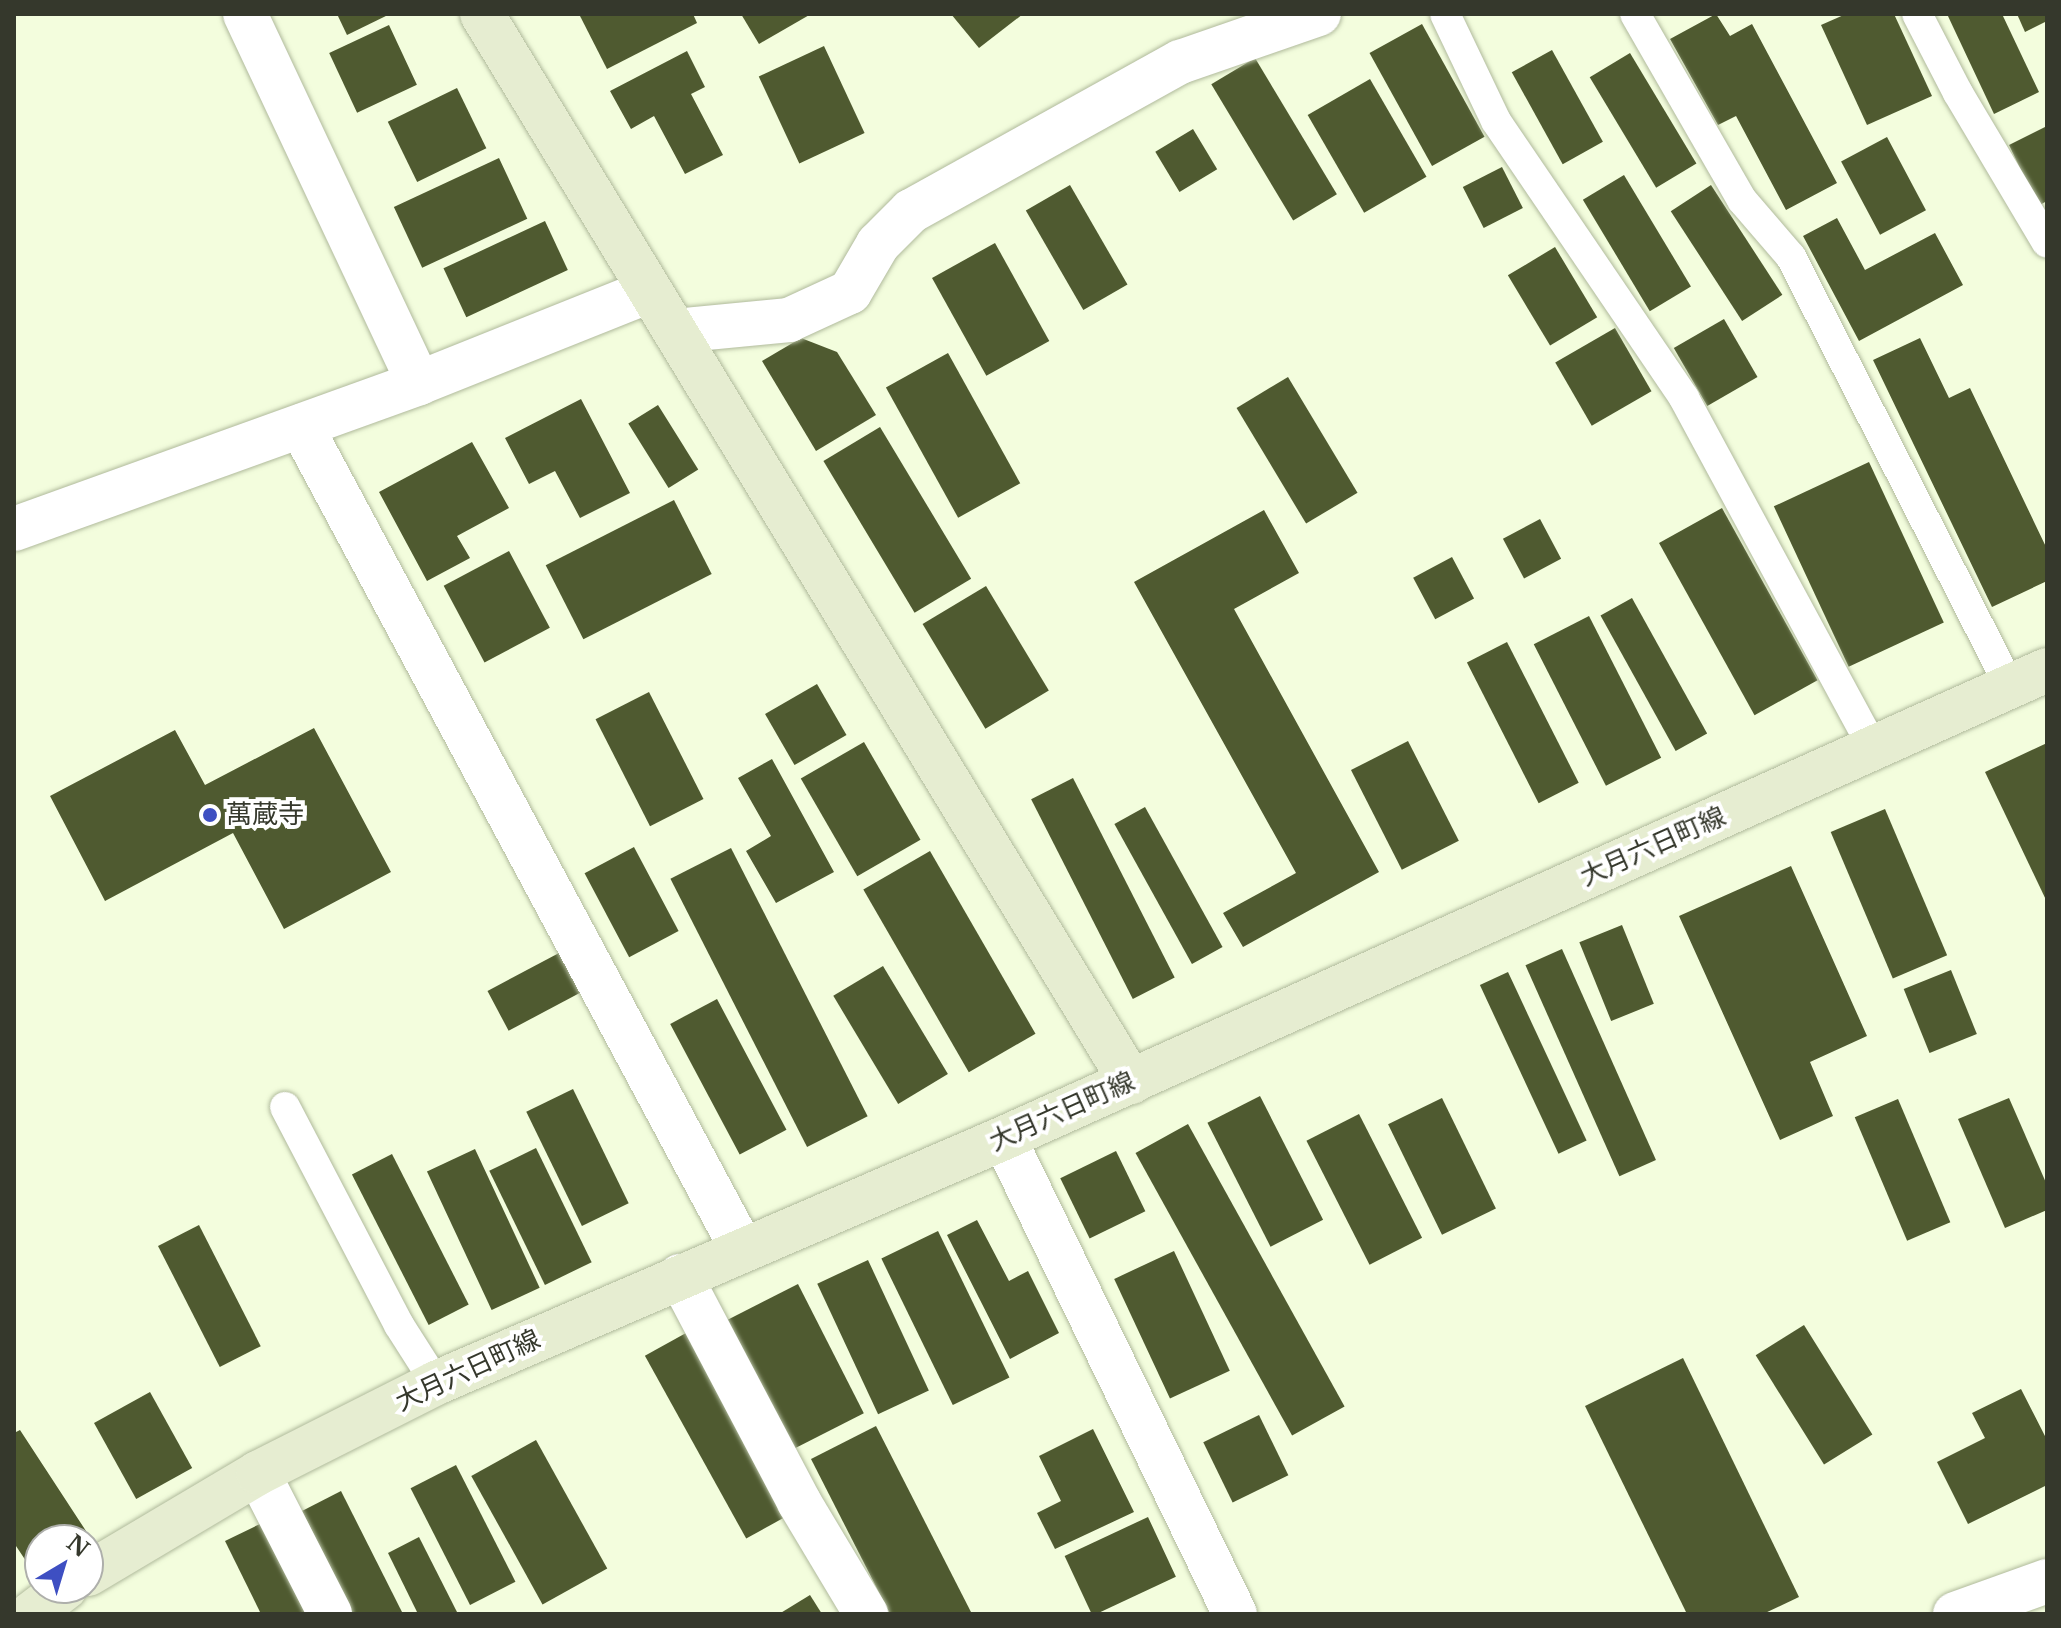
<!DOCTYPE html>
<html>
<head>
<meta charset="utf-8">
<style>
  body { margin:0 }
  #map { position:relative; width:2061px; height:1628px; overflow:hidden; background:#f3fddd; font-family:"Libre Baskerville","Noto Sans JP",serif }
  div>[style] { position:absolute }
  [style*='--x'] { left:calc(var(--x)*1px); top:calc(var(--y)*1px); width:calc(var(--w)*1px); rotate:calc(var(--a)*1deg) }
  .building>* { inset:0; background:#4f5a30; transform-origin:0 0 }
  .roads { filter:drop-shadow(0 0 2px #b0ba9c) drop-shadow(0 0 2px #b0ba9c) }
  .lane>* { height:30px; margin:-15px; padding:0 15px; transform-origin:15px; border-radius:15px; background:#fff }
  .street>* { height:44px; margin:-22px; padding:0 22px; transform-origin:22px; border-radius:22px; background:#fff }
  .secondary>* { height:44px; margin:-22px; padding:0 22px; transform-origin:22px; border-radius:22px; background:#e6edd1 }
  .dots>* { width:22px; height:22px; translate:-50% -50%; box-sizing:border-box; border:4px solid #fff; border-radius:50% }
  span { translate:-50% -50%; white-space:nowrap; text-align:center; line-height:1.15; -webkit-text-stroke:8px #fff; paint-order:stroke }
  .poi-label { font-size:26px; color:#35382c }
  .left { translate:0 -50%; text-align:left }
  .street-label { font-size:26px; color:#35382c }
  .frame { position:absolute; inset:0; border:16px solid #35382c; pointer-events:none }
  .north { position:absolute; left:24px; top:1524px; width:80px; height:80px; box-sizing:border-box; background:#fff; border:2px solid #aeafab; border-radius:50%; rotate:38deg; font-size:22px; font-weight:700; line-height:32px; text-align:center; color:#35382c }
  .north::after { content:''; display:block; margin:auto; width:28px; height:36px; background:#3e4fc2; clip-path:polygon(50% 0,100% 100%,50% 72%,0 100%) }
</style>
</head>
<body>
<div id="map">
  <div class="building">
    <i style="clip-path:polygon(337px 14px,390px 14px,347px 35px)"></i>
    <i style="clip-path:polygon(579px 14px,693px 14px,697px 23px,607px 69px)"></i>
    <i style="clip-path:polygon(741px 14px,811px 14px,759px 44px)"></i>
    <i style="clip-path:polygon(951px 14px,1023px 14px,979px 48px)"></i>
    <i style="clip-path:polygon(1716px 14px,1730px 36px,1752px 24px,1837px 183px,1786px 210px,1736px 116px,1718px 125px,1670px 39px)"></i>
    <i style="clip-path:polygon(1846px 14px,1894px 14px,1932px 96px,1867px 125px,1821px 25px)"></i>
    <i style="clip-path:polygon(1947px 14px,2002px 14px,2039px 92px,1994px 114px)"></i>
    <i style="clip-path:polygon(2017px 14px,2047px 14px,2047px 21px,2025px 32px)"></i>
    <i style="left:1422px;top:24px;width:129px;height:60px;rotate:61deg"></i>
    <i style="left:389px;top:25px;width:66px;height:66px;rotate:65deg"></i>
    <i style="left:824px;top:46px;width:96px;height:72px;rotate:65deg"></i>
    <i style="left:1552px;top:50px;width:105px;height:46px;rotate:61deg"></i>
    <i style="clip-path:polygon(687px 51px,705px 87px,691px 94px,723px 155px,685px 174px,654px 116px,631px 129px,610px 91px)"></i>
    <i style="left:1630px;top:53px;width:129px;height:47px;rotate:59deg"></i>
    <i style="left:1255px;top:58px;width:159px;height:51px;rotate:59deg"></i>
    <i style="left:1370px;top:79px;width:113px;height:72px;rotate:60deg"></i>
    <i style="left:457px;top:88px;width:67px;height:77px;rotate:64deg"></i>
    <i style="clip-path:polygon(2047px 126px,2047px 201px,2038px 206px,2009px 145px)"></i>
    <i style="left:1193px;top:129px;width:47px;height:44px;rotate:59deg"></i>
    <i style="left:1887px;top:137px;width:83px;height:52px;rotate:62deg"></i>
    <i style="left:499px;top:158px;width:67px;height:116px;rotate:65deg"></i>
    <i style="left:1502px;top:167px;width:46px;height:44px;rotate:63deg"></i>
    <i style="left:1624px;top:175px;width:130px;height:48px;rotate:59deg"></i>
    <i style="left:1070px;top:185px;width:115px;height:51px;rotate:60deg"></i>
    <i style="left:1711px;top:185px;width:131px;height:48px;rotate:57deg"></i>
    <i style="clip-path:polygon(1837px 218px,1865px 270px,1935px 233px,1963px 285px,1859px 341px,1803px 236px)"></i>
    <i style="left:545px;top:221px;width:54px;height:112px;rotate:65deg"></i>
    <i style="left:995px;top:243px;width:112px;height:72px;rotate:61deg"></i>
    <i style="left:1555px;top:247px;width:82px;height:55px;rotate:59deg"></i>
    <i style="left:1724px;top:319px;width:67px;height:58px;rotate:60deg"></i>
    <i style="left:1615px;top:328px;width:73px;height:69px;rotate:60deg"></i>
    <i style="clip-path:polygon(801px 338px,837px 352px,876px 415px,816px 451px,762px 361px)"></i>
    <i style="clip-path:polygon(1920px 338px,1949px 398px,1970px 388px,2047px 549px,2047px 581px,1992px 607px,1873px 360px)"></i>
    <i style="left:948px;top:353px;width:149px;height:71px;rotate:61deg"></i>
    <i style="left:1288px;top:377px;width:135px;height:60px;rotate:59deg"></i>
    <i style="clip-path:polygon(581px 399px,630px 493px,580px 518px,555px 471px,529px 484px,505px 438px)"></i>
    <i style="left:658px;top:405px;width:76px;height:35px;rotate:58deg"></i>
    <i style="left:880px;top:427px;width:177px;height:66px;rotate:59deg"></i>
    <i style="clip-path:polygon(472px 442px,509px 508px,457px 536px,470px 558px,427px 581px,379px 492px)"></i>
    <i style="left:1869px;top:462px;width:177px;height:105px;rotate:65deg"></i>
    <i style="left:674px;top:500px;width:83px;height:144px;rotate:63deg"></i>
    <i style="left:1722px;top:508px;width:197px;height:72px;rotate:61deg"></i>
    <i style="clip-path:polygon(1264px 510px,1299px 573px,1234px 609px,1379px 872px,1243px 947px,1223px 913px,1296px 873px,1134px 582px)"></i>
    <i style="left:1540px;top:519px;width:45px;height:42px;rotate:62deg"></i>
    <i style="left:509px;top:551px;width:87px;height:74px;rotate:62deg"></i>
    <i style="left:1452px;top:557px;width:47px;height:44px;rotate:62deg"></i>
    <i style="left:986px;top:586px;width:122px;height:74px;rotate:59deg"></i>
    <i style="left:1632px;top:598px;width:155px;height:36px;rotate:61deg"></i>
    <i style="left:1589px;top:616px;width:159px;height:62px;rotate:63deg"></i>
    <i style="left:1507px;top:642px;width:158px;height:45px;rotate:63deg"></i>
    <i style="left:817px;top:684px;width:59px;height:60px;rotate:60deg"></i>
    <i style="left:649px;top:692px;width:120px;height:60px;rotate:63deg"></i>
    <i style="clip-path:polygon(314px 728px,391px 872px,284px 929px,233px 833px,105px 901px,50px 796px,175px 730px,205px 785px)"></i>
    <i style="left:1408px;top:741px;width:112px;height:64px;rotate:63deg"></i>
    <i style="left:864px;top:742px;width:113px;height:73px;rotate:60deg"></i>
    <i style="clip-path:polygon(2047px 743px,2047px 902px,1985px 772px)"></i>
    <i style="clip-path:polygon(772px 759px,834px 872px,776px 903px,746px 851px,771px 836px,738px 778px)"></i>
    <i style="left:1073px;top:778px;width:224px;height:47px;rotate:63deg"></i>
    <i style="left:1145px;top:807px;width:160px;height:35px;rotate:61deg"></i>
    <i style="left:1885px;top:809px;width:159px;height:59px;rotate:67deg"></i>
    <i style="left:634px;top:847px;width:95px;height:56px;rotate:62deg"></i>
    <i style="left:731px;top:848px;width:301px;height:68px;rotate:63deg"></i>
    <i style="left:930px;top:851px;width:211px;height:77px;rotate:60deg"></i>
    <i style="clip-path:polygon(1791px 866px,1867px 1036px,1810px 1062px,1833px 1116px,1780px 1140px,1679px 916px)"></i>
    <i style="left:1622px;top:925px;width:85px;height:46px;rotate:68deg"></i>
    <i style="left:1562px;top:949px;width:231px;height:40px;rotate:66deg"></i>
    <i style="left:559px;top:953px;width:45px;height:81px;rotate:62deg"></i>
    <i style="left:883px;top:966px;width:126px;height:58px;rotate:59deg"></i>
    <i style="left:1951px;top:970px;width:69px;height:51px;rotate:68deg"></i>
    <i style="left:1508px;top:972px;width:186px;height:31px;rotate:65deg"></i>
    <i style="left:717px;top:999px;width:148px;height:53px;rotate:62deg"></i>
    <i style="left:573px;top:1089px;width:127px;height:52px;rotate:64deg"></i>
    <i style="left:1260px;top:1096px;width:139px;height:59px;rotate:63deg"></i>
    <i style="left:1442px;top:1098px;width:123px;height:60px;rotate:64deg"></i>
    <i style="clip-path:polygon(2009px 1098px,2047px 1185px,2047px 1210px,2005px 1228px,1958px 1119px)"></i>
    <i style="left:1898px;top:1099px;width:134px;height:47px;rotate:67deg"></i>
    <i style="left:1359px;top:1114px;width:139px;height:59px;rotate:63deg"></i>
    <i style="left:1188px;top:1124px;width:323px;height:60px;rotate:61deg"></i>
    <i style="left:536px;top:1148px;width:127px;height:52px;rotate:64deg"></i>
    <i style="left:475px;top:1149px;width:153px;height:53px;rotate:65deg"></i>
    <i style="left:1116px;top:1151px;width:67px;height:62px;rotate:64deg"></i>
    <i style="left:392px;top:1154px;width:169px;height:45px;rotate:63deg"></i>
    <i style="clip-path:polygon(977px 1220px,1009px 1281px,1028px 1271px,1059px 1333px,1010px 1359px,947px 1235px)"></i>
    <i style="left:199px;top:1225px;width:136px;height:46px;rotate:63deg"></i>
    <i style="left:938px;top:1231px;width:163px;height:63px;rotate:64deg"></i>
    <i style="left:1174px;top:1251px;width:132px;height:66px;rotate:65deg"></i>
    <i style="left:868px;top:1260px;width:144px;height:56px;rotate:65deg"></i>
    <i style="left:798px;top:1284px;width:145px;height:80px;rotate:63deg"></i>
    <i style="left:1804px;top:1325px;width:129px;height:57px;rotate:58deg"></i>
    <i style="left:686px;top:1333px;width:209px;height:47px;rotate:61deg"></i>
    <i style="clip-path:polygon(1683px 1358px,1799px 1597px,1763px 1614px,1687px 1614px,1585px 1406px)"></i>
    <i style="clip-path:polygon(2021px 1389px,2047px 1440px,2047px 1485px,1968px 1524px,1937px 1462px,1985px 1438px,1972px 1413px)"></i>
    <i style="left:150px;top:1392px;width:87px;height:64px;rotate:61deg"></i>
    <i style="left:1259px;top:1415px;width:67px;height:62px;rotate:64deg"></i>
    <i style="clip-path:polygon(876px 1426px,972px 1614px,890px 1614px,811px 1459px)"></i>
    <i style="clip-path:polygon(1093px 1429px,1134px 1512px,1055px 1549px,1037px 1513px,1061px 1501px,1039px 1456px)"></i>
    <i style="clip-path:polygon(20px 1430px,86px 1531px,72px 1540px,40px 1540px,40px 1561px,30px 1567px,14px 1543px,14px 1433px)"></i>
    <i style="left:536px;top:1440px;width:147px;height:74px;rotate:61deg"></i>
    <i style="left:456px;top:1465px;width:131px;height:51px;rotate:63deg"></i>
    <i style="clip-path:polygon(341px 1491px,403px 1614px,353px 1614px,302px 1511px)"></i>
    <i style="left:1148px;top:1517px;width:66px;height:92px;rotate:65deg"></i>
    <i style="clip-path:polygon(264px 1522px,310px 1614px,261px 1614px,225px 1541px)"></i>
    <i style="clip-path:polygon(419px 1537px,458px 1614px,418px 1614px,388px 1553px)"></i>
    <i style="clip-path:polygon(810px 1595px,822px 1614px,779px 1614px)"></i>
  </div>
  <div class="roads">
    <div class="lane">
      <i style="--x:1445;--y:14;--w:119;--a:64.5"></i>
      <i style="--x:1496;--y:121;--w:335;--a:55.8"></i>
      <i style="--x:1684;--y:398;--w:398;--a:61.6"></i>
      <i style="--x:1635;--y:14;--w:215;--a:60.1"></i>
      <i style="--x:1742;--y:200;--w:75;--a:49.3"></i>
      <i style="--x:1791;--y:257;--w:483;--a:63"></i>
      <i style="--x:1917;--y:14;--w:89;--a:62.6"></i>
      <i style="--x:1958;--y:93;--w:174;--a:59.3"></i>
      <i style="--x:285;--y:1107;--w:246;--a:62.4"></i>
      <i style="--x:399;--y:1325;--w:69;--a:57.5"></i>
    </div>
    <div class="street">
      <i style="--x:245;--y:14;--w:408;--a:64.8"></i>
      <i style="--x:675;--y:331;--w:115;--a:-5.5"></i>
      <i style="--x:789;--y:320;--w:67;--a:-24.7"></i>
      <i style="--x:850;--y:292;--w:56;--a:-59.7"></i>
      <i style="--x:878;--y:244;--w:47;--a:-45"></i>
      <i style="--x:911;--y:211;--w:308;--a:-29"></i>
      <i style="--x:1180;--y:62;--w:147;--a:-19.1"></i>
      <i style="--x:301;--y:426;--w:934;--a:61.82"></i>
      <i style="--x:14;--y:529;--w:431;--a:-19.8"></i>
      <i style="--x:419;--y:383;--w:248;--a:-21.8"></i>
      <i style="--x:1004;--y:1138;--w:529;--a:64.11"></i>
      <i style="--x:680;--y:1276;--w:255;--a:62.2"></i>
      <i style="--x:799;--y:1502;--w:131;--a:59.1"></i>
      <i style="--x:258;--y:1473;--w:158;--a:62.9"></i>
      <i style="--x:1955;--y:1614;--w:98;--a:-19.7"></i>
    </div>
    <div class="secondary">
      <i style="--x:482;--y:14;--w:1250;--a:58.71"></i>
      <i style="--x:88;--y:1574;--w:198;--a:-30.7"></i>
      <i style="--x:258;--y:1473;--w:199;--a:-26.8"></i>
      <i style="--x:436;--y:1383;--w:619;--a:-23.33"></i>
      <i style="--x:1004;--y:1138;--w:1143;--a:-24.17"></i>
      <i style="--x:31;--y:1614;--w:43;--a:-37.4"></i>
    </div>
  </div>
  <div class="dots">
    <i style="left:210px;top:815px;background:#3e4fc2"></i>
  </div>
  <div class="poi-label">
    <span class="left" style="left:226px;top:815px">萬蔵寺</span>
  </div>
  <div class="street-label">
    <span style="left:1653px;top:847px;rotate:-24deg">大月六日町線</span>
    <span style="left:1062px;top:1112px;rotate:-24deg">大月六日町線</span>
    <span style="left:468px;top:1371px;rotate:-25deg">大月六日町線</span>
  </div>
  <div class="frame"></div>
  <div class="north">N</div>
</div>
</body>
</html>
